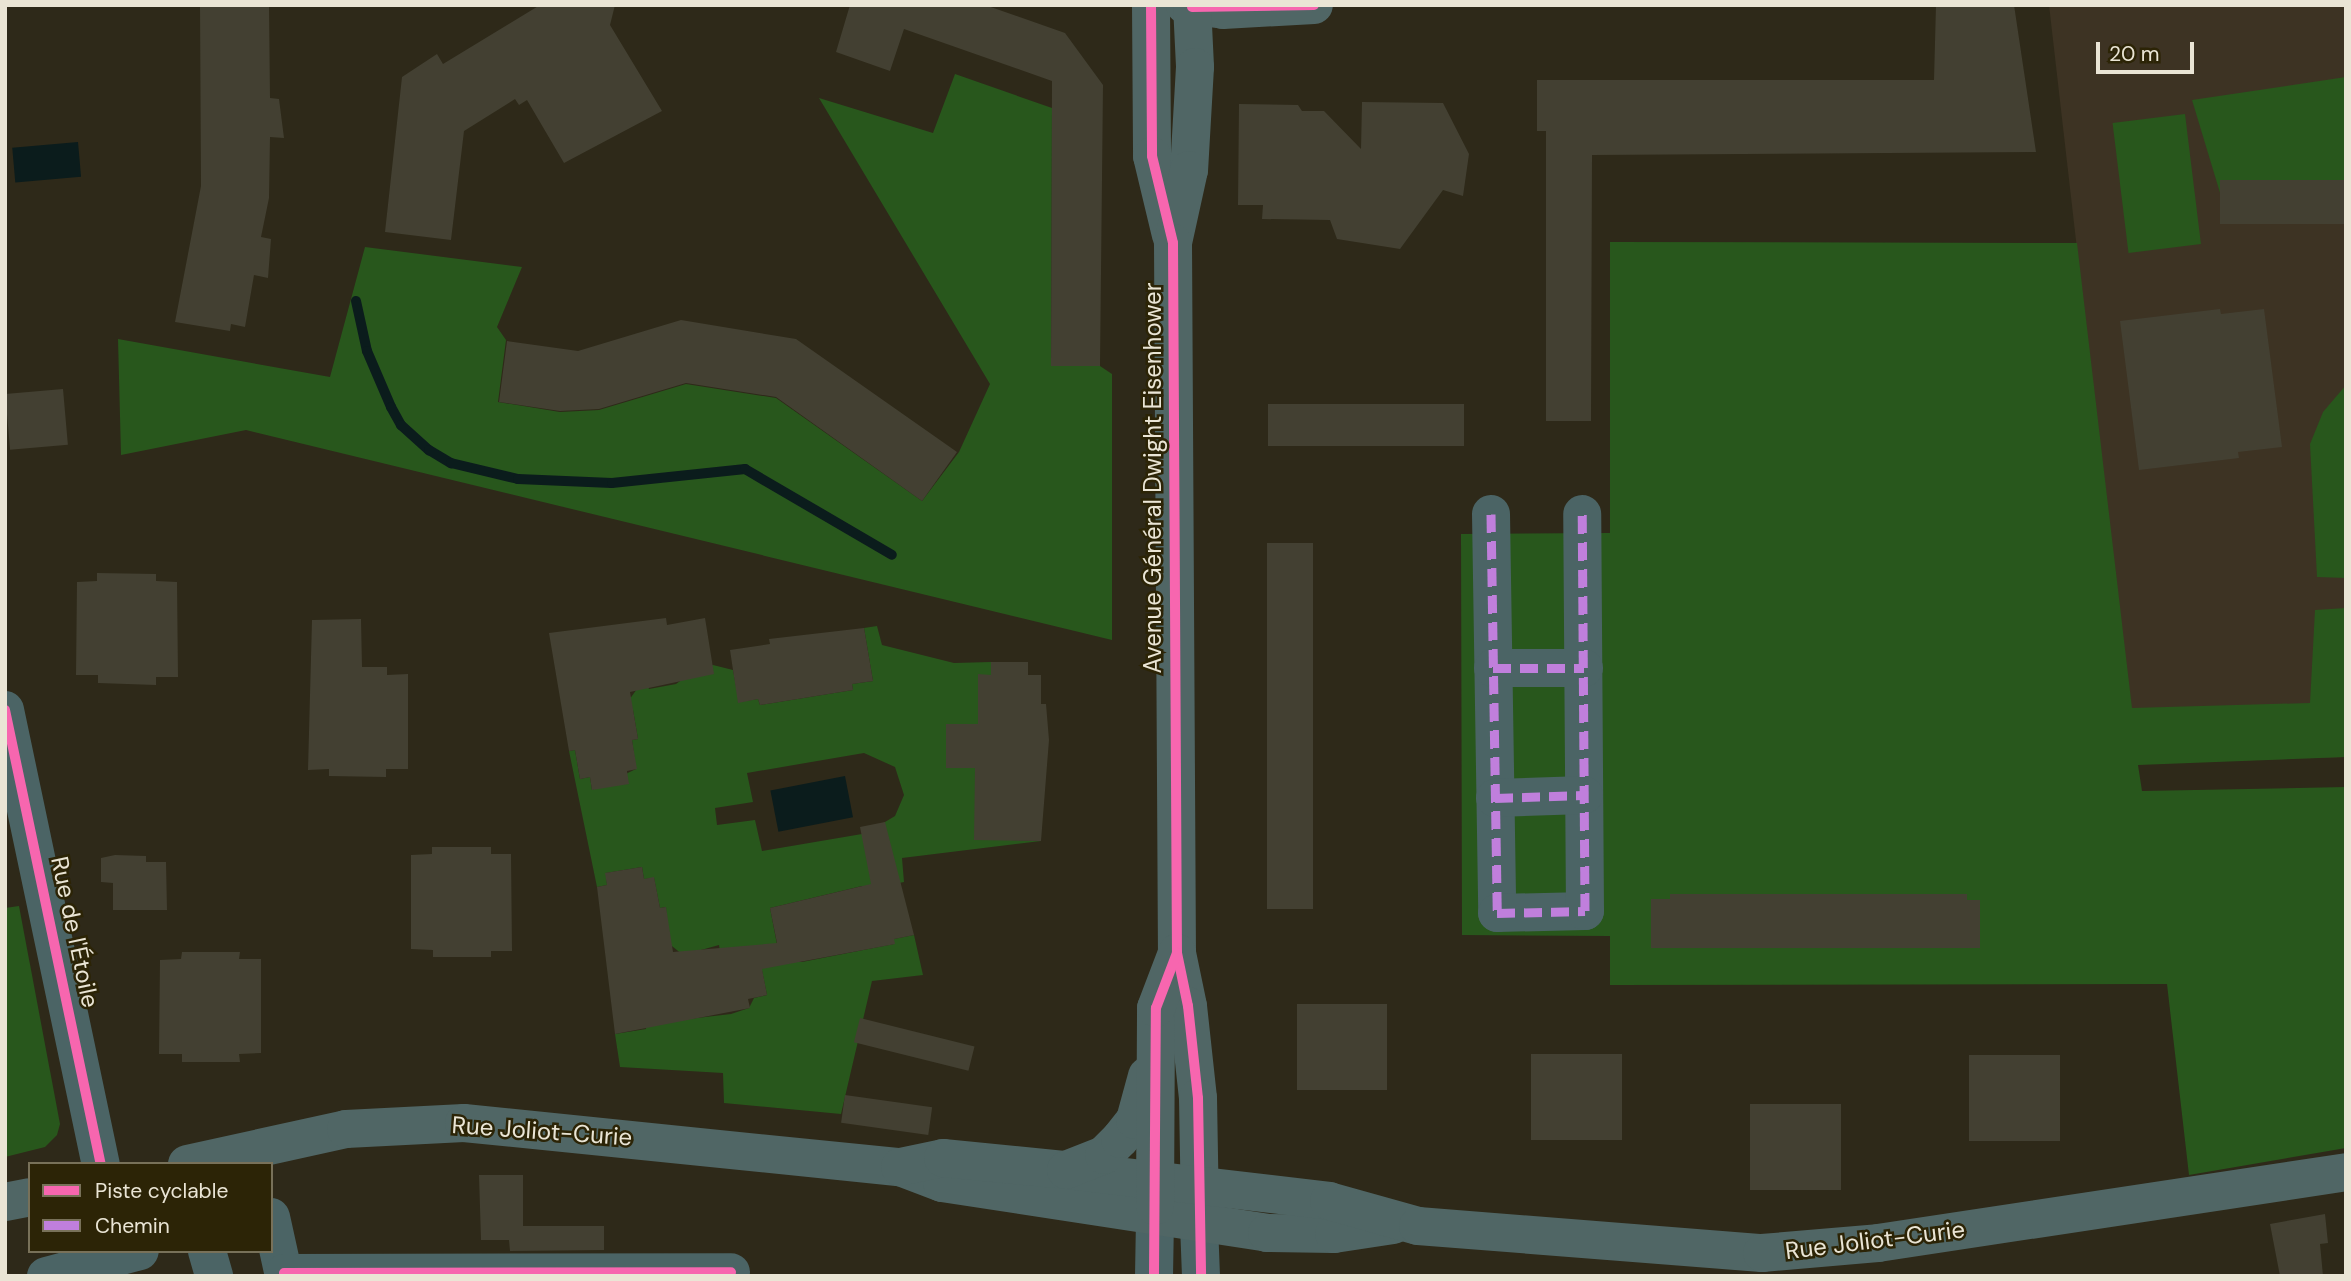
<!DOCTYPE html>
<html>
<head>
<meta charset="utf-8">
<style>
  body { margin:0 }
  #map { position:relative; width:2351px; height:1281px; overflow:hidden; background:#2e2919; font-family:"DM Sans",sans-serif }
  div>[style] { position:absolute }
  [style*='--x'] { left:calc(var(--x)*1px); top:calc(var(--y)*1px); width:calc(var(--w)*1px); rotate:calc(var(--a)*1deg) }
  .education>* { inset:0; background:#3d3323 }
  .green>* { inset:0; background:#28571c; transform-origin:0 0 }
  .water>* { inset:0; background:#0b1c1c; transform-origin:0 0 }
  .stream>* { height:10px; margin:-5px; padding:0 5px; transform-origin:5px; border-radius:5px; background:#0b1c1c }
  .building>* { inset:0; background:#434032; transform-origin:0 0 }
  .street>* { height:38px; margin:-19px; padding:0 19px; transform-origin:19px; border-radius:19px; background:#4b6465 }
  .secondary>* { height:38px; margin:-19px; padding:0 19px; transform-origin:19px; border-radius:19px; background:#506665 }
  .quiet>* { height:9px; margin-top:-4.5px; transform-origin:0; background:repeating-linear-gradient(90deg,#c07fdc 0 18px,transparent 0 27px) }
  .cycleway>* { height:10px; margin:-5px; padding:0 5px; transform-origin:5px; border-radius:5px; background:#f766af }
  span { translate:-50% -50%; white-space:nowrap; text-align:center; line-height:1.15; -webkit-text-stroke:5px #2c2406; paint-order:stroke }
  .street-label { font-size:24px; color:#eae5d5 }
  .frame { position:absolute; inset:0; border:7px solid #eae5d5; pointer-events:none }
  .legend { position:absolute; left:28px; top:1162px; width:245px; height:91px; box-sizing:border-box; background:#2c2406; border:2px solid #787159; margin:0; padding:9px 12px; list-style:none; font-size:21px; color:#eae5d5 }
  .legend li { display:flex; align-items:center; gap:14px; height:35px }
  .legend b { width:35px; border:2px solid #787159 }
  .scale { position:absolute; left:2096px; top:42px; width:98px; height:32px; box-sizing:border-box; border:4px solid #eae5d5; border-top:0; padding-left:9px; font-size:21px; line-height:24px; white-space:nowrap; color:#eae5d5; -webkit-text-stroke:5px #2c2406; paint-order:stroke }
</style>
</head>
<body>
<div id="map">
  <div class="education">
    <i style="clip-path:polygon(2049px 5px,2346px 5px,2346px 757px,2136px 764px)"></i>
  </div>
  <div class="green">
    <i style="clip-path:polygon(955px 74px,1052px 108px,1051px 365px,1100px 366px,1112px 374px,1112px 640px,246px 430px,121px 455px,118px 339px,330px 377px,365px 247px,522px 267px,497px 327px,506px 340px,498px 402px,560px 412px,599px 410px,686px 384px,776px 398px,922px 501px,959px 452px,990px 384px,819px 98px,933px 133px)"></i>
    <i style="clip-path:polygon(2346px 77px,2346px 180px,2221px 196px,2192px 100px)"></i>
    <i style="left:2185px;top:114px;width:131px;height:73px;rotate:83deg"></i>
    <i style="clip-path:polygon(1610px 242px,2077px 243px,2132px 708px,2310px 703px,2315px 610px,2346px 608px,2346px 757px,2138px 765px,2142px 791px,2346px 787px,2346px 1148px,2189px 1175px,2167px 984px,1610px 985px,1610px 936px,1462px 935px,1461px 534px,1610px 533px)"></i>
    <i style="clip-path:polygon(2346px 385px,2346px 578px,2317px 577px,2310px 444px,2323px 412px)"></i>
    <i style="clip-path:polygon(evenodd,877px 626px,882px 645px,954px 663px,991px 662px,991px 675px,978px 675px,978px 724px,946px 724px,946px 767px,977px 768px,975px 839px,1041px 841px,902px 858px,904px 882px,864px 890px,862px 886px,770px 908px,780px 960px,802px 962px,894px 944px,894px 939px,914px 935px,923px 975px,872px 981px,841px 1114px,724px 1103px,723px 1073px,620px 1067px,615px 1034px,646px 1029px,646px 1024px,731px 1014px,749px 1008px,754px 998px,767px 995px,757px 946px,720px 951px,719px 945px,683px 955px,667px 942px,666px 907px,660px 908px,654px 878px,644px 879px,642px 867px,606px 873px,607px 885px,597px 887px,569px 751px,575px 750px,580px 779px,590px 777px,592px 790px,636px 769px,632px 740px,638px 739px,633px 710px,627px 703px,639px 686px,648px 685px,649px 689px,676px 684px,698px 668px,713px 665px,733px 670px,739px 702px,758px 699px,760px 705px,853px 690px,852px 684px,873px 681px,864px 628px,877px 626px,864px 753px,895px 767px,904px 795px,895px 816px,885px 822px,862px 834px,762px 851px,755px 820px,717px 825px,715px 808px,753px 802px,747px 773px,864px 753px)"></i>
    <i style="clip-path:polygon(19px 906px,60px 1124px,57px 1135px,45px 1147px,5px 1157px,5px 908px)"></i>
  </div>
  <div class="water">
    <i style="left:78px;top:142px;width:35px;height:66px;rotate:85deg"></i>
    <i style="left:845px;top:776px;width:42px;height:76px;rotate:79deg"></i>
  </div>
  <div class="stream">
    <i style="--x:356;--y:301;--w:51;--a:77.6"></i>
    <i style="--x:367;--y:351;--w:61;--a:66.8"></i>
    <i style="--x:391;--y:407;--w:21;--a:61"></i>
    <i style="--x:401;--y:425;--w:38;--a:42"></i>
    <i style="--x:429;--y:450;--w:26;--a:31"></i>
    <i style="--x:451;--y:463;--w:69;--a:13.4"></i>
    <i style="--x:518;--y:479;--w:94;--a:2.4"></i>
    <i style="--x:612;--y:483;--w:134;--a:-6"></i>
    <i style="--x:745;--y:469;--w:170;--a:30.3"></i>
  </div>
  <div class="building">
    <i style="clip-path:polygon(200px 5px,269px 5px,270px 98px,279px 99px,284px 138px,270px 137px,269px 198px,261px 237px,271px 239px,268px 278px,254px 275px,245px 327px,231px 324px,230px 331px,175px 322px,201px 186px)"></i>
    <i style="clip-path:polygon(540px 5px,615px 5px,610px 25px,662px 111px,564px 163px,527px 100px,519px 105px,515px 99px,464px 131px,451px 240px,385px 232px,402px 77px,437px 54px,443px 64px)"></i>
    <i style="clip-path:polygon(850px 5px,985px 5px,1065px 33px,1103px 85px,1100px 366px,1051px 366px,1052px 81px,904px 29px,890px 71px,836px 52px)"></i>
    <i style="clip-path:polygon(1936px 5px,2014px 5px,2036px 152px,1592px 155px,1591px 421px,1546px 421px,1546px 131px,1537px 131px,1537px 80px,1934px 80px)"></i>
    <i style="clip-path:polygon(1362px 102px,1443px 103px,1469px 154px,1463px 196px,1443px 190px,1400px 249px,1337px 239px,1330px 220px,1262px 219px,1263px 205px,1238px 205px,1239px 104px,1298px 105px,1302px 111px,1324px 111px,1361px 149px)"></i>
    <i style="left:2346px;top:180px;width:44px;height:126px;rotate:90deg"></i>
    <i style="clip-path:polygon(2220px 309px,2221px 314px,2264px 309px,2282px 447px,2238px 452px,2239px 458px,2139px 470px,2120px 321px)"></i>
    <i style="clip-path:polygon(681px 320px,796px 339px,957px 452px,922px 501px,776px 397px,686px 383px,599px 409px,560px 411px,499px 402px,507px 341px,578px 351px)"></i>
    <i style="left:63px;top:389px;width:56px;height:58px;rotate:85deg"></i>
    <i style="left:1268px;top:404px;width:196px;height:42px"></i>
    <i style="left:1267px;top:543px;width:46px;height:366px"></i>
    <i style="clip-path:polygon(97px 573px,156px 574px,156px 581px,177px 582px,178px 677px,156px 677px,156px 685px,98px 683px,98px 675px,76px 675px,77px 582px,97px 581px)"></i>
    <i style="clip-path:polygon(666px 618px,667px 625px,705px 618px,714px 674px,630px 692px,638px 739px,632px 740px,637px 769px,627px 771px,629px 784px,592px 790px,590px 777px,580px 779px,575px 750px,569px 751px,549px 633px)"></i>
    <i style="clip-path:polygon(361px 619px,362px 667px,387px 667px,387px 675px,408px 674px,408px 769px,386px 769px,386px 777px,329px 776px,329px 769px,308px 770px,312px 620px)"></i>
    <i style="clip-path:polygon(864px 628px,873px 681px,852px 684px,853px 690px,760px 705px,758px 699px,738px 703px,730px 650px,770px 644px,769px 639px)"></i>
    <i style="clip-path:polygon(991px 662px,1028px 662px,1028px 675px,1041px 675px,1041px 704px,1046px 704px,1049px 740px,1041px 841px,974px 840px,975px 768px,946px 768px,946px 724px,978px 724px,978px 674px,991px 675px)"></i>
    <i style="clip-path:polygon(885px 822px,914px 935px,894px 939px,895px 944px,762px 969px,767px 995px,748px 999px,750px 1008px,615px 1034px,597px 887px,607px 885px,605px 873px,642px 867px,644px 879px,654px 877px,660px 908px,666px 907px,673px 952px,777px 943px,770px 908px,871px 884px,860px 827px)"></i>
    <i style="clip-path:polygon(432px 847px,491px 847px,491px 854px,511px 854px,512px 951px,491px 951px,491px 957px,433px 957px,433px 950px,411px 949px,411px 855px,432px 854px)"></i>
    <i style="clip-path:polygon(115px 855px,146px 856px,146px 862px,166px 862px,167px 910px,113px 910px,113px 883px,101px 882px,101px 858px)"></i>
    <i style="clip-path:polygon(1670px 894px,1967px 894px,1967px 900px,1980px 900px,1980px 948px,1651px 948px,1651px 899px,1670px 899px)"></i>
    <i style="clip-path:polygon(182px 952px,240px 952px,239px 959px,261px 959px,261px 1053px,239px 1054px,240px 1062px,182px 1062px,182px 1054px,159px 1054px,160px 960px,181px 959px)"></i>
    <i style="left:1297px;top:1004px;width:90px;height:86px"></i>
    <i style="left:860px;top:1018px;width:118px;height:25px;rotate:14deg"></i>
    <i style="left:1531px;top:1054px;width:91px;height:86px"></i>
    <i style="left:1969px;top:1055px;width:91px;height:86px"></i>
    <i style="left:845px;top:1095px;width:88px;height:28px;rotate:8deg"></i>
    <i style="left:1750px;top:1104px;width:91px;height:86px"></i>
    <i style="clip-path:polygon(479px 1175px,523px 1175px,523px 1226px,604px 1226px,604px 1250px,510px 1251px,509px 1240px,481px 1240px)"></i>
    <i style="clip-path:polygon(2325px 1214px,2328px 1243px,2320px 1244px,2323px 1276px,2280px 1276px,2270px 1224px)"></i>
  </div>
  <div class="street">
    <i style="--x:1491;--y:514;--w:399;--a:89.1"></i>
    <i style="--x:1497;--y:913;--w:88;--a:-1.3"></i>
    <i style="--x:1585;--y:911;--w:397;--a:-90.4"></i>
    <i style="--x:1493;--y:668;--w:91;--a:0"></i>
    <i style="--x:5;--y:710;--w:464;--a:78.1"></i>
    <i style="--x:1495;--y:798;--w:89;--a:-1.9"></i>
    <i style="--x:271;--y:1217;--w:60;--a:77.6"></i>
    <i style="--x:1199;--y:1224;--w:52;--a:87.8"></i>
    <i style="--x:207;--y:1251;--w:26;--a:74"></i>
    <i style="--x:284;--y:1273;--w:447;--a:-0.1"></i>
    <i style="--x:46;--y:1276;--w:97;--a:-14.9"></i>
    <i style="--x:1154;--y:1276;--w:59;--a:-89"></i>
  </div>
  <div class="secondary">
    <i style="--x:1151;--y:5;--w:151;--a:89.6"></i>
    <i style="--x:1152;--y:156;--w:81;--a:76.5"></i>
    <i style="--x:1185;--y:5;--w:38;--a:7"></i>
    <i style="--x:1223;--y:10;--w:91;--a:-3.1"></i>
    <i style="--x:1192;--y:5;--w:62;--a:87.2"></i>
    <i style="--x:1195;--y:67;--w:103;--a:93.3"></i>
    <i style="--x:1189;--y:170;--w:75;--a:102.4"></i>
    <i style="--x:1173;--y:243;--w:710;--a:89.68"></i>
    <i style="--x:1177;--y:953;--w:54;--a:78.3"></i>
    <i style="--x:1188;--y:1006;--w:93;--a:83.8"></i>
    <i style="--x:1198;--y:1098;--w:112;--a:89"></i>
    <i style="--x:187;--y:1164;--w:163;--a:-12.4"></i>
    <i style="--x:346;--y:1129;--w:118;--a:-2.9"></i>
    <i style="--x:464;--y:1123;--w:438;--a:5.8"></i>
    <i style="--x:900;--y:1167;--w:45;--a:20.9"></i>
    <i style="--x:942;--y:1183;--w:329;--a:8.7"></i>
    <i style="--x:1267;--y:1233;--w:67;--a:0.9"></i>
    <i style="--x:1334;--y:1234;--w:60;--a:-8.7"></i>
    <i style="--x:900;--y:1167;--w:44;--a:-11.8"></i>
    <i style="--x:943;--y:1158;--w:124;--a:5.6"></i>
    <i style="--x:1066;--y:1170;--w:265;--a:6.7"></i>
    <i style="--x:1329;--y:1201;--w:92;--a:15.7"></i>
    <i style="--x:1418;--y:1226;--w:345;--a:4.5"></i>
    <i style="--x:1762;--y:1253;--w:116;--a:-4.9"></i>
    <i style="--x:1878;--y:1243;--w:473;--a:-8.6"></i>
    <i style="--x:1066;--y:1170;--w:41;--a:-21.5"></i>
    <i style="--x:1104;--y:1155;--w:23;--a:-45"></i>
    <i style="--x:1120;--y:1139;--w:24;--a:-52"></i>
    <i style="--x:1135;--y:1120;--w:46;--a:-74.7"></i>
    <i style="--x:5;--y:1202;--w:25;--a:-11"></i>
    <i style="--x:1155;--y:1206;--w:198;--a:-89.7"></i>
    <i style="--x:1156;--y:1008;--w:59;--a:-69.1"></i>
  </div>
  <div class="quiet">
    <i style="--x:1491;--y:514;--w:399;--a:89.1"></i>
    <i style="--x:1497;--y:913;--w:88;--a:-1.3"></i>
    <i style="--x:1585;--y:911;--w:397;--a:-90.4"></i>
    <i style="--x:1493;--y:668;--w:91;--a:0"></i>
    <i style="--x:1495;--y:798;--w:89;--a:-1.9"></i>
  </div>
  <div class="cycleway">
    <i style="--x:1151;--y:5;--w:151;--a:89.6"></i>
    <i style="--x:1152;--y:156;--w:89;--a:76.4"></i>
    <i style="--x:1173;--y:243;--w:710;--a:89.68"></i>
    <i style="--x:1177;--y:953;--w:54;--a:78.3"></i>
    <i style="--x:1188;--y:1006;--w:93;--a:83.8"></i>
    <i style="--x:1198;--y:1098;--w:178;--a:89"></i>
    <i style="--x:1192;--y:7;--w:122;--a:-0.9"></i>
    <i style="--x:5;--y:710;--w:464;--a:78.1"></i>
    <i style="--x:284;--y:1273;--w:447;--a:-0.1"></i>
    <i style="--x:1154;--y:1276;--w:268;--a:-89.6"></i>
    <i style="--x:1156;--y:1008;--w:59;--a:-69.1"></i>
  </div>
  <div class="street-label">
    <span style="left:1153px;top:478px;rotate:-90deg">Avenue Général Dwight Eisenhower</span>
    <span style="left:75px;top:932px;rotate:78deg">Rue de l'Étoile</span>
    <span style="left:542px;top:1131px;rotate:4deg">Rue Joliot-Curie</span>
    <span style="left:1875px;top:1240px;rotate:-7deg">Rue Joliot-Curie</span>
  </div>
  <div class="frame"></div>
  <ul class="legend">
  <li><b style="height:9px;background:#f766af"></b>Piste cyclable</li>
  <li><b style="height:9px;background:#c07fdc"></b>Chemin</li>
  </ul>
  <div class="scale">20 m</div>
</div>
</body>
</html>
